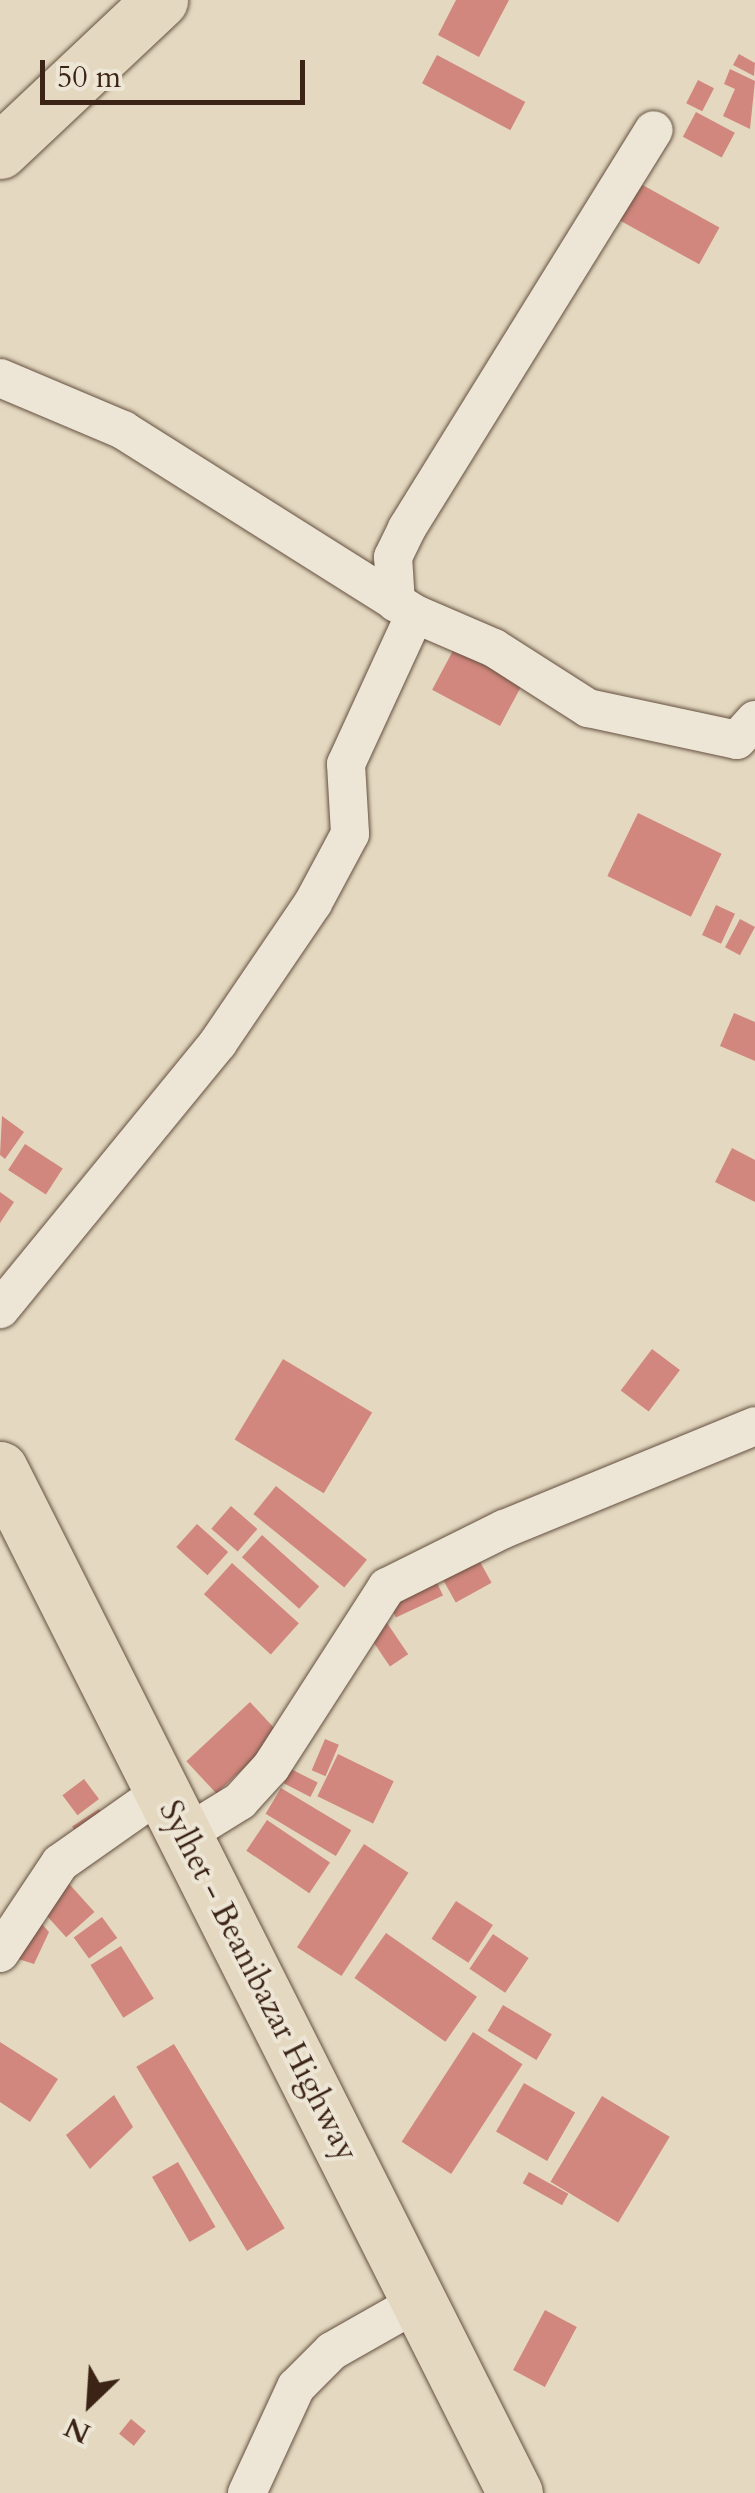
<!DOCTYPE html>
<html>
<head>
<meta charset="utf-8">
<style>
  body { margin:0 }
  #map { position:relative; width:755px; height:2493px; overflow:hidden; background:#e4d9c0; font-family:Cardo,serif }
  div>[style] { position:absolute }
  [style*='--x'] { left:calc(var(--x)*1px); top:calc(var(--y)*1px); width:calc(var(--w)*1px); rotate:calc(var(--a)*1deg) }
  .building>* { inset:0; background:#d1877d; transform-origin:0 0 }
  .roads { filter:drop-shadow(0 0 2px #655040) drop-shadow(0 0 2px #655040) }
  .minor>* { height:38px; margin:-19px; padding:0 19px; transform-origin:19px; border-radius:19px; background:#ede6d6 }
  .primary>* { height:55px; margin:-27.5px; padding:0 27.5px; transform-origin:27.5px; border-radius:27.5px; background:#e4d9c0 }
  .trunk>* { height:55px; margin:-27.5px; padding:0 27.5px; transform-origin:27.5px; border-radius:27.5px; background:#e4d9c0 }
  span { translate:-50% -50%; white-space:nowrap; text-align:center; line-height:1.15; -webkit-text-stroke:8px #ede6d6; paint-order:stroke }
  .street-label { font-size:32px; color:#3b2315 }
  .north { position:absolute; left:40px; top:2353px; width:100px; height:100px; -webkit-text-stroke:8px #ede6d6; paint-order:stroke; rotate:205deg; font-size:28px; font-weight:700; line-height:40px; text-align:center; color:#3b2315 }
  .north::after { content:''; display:block; margin:auto; width:35px; height:45px; background:#3b2315; clip-path:polygon(50% 0,100% 100%,50% 72%,0 100%) }
  .scale { position:absolute; left:40px; top:60px; width:265px; height:45px; box-sizing:border-box; border:5px solid #3b2315; border-top:0; padding-left:12px; font-size:30px; line-height:35px; white-space:nowrap; color:#3b2315; -webkit-text-stroke:8px #ede6d6; paint-order:stroke }
</style>
</head>
<body>
<div id="map">
  <div class="building">
    <i style="clip-path:polygon(456px 0,509px 0,479px 57px,438px 35px)"></i>
    <i style="clip-path:polygon(739px 54px,755px 63px,754px 76px,733px 65px)"></i>
    <i style="left:437px;top:55px;width:100px;height:32px;rotate:28deg"></i>
    <i style="clip-path:polygon(730px 69px,755px 81px,750px 129px,723px 116px,735px 89px,724px 84px)"></i>
    <i style="left:698px;top:80px;width:18px;height:26px;rotate:27deg"></i>
    <i style="left:696px;top:112px;width:44px;height:28px;rotate:28deg"></i>
    <i style="left:639px;top:183px;width:92px;height:42px;rotate:29deg"></i>
    <i style="left:457px;top:643px;width:77px;height:53px;rotate:28deg"></i>
    <i style="left:638px;top:813px;width:93px;height:70px;rotate:26deg"></i>
    <i style="left:716px;top:905px;width:21px;height:33px;rotate:25deg"></i>
    <i style="left:740px;top:919px;width:17px;height:32px;rotate:28deg"></i>
    <i style="clip-path:polygon(734px 1013px,755px 1022px,755px 1061px,720px 1046px)"></i>
    <i style="clip-path:polygon(2px 1116px,24px 1132px,5px 1159px,0 1155px)"></i>
    <i style="left:25px;top:1144px;width:45px;height:31px;rotate:33deg"></i>
    <i style="clip-path:polygon(732px 1148px,755px 1160px,755px 1202px,715px 1182px)"></i>
    <i style="clip-path:polygon(0 1192px,14px 1202px,0 1223px)"></i>
    <i style="left:652px;top:1349px;width:35px;height:52px;rotate:37deg"></i>
    <i style="left:283px;top:1359px;width:104px;height:94px;rotate:31deg"></i>
    <i style="left:276px;top:1486px;width:117px;height:36px;rotate:39deg"></i>
    <i style="left:231px;top:1506px;width:35px;height:30px;rotate:41deg"></i>
    <i style="left:197px;top:1524px;width:42px;height:31px;rotate:42deg"></i>
    <i style="left:262px;top:1535px;width:77px;height:30px;rotate:42deg"></i>
    <i style="left:479px;top:1560px;width:26px;height:41px;rotate:61deg"></i>
    <i style="left:232px;top:1563px;width:90px;height:42px;rotate:42deg"></i>
    <i style="left:432px;top:1572px;width:26px;height:52px;rotate:65deg"></i>
    <i style="left:383px;top:1617px;width:45px;height:22px;rotate:56deg"></i>
    <i style="left:250px;top:1702px;width:44px;height:87px;rotate:47deg"></i>
    <i style="left:325px;top:1739px;width:15px;height:34px;rotate:23deg"></i>
    <i style="left:338px;top:1754px;width:62px;height:47px;rotate:26deg"></i>
    <i style="left:291px;top:1769px;width:30px;height:16px;rotate:27deg"></i>
    <i style="left:84px;top:1779px;width:25px;height:27px;rotate:53deg"></i>
    <i style="left:281px;top:1788px;width:82px;height:30px;rotate:31deg"></i>
    <i style="left:99px;top:1809px;width:17px;height:32px;rotate:57deg"></i>
    <i style="left:267px;top:1820px;width:76px;height:37px;rotate:34deg"></i>
    <i style="left:364px;top:1844px;width:53px;height:123px;rotate:33deg"></i>
    <i style="left:63px;top:1877px;width:47px;height:38px;rotate:48deg"></i>
    <i style="left:456px;top:1901px;width:44px;height:45px;rotate:33deg"></i>
    <i style="clip-path:polygon(32px 1913px,49px 1932px,34px 1964px,12px 1957px)"></i>
    <i style="left:102px;top:1917px;width:26px;height:35px;rotate:54deg"></i>
    <i style="left:386px;top:1933px;width:111px;height:55px;rotate:35deg"></i>
    <i style="left:493px;top:1934px;width:43px;height:42px;rotate:34deg"></i>
    <i style="left:121px;top:1946px;width:62px;height:36px;rotate:58deg"></i>
    <i style="left:503px;top:2005px;width:57px;height:30px;rotate:31deg"></i>
    <i style="left:473px;top:2032px;width:59px;height:131px;rotate:33deg"></i>
    <i style="clip-path:polygon(0 2042px,58px 2079px,30px 2122px,0 2102px)"></i>
    <i style="left:174px;top:2044px;width:215px;height:44px;rotate:59deg"></i>
    <i style="left:524px;top:2083px;width:59px;height:56px;rotate:30deg"></i>
    <i style="clip-path:polygon(114px 2095px,133px 2127px,90px 2169px,66px 2135px)"></i>
    <i style="left:602px;top:2096px;width:79px;height:100px;rotate:31deg"></i>
    <i style="left:178px;top:2162px;width:75px;height:30px;rotate:60deg"></i>
    <i style="left:529px;top:2172px;width:45px;height:13px;rotate:29deg"></i>
    <i style="left:545px;top:2310px;width:36px;height:68px;rotate:28deg"></i>
    <i style="left:131px;top:2419px;width:19px;height:19px;rotate:39deg"></i>
  </div>
  <div class="roads">
    <div class="minor">
      <i style="--x:0;--y:378;--w:134;--a:22.9"></i>
      <i style="--x:123;--y:430;--w:345;--a:32.2"></i>
      <i style="--x:415;--y:614;--w:165;--a:114.7"></i>
      <i style="--x:346;--y:764;--w:70;--a:86.7"></i>
      <i style="--x:350;--y:834;--w:78;--a:118.2"></i>
      <i style="--x:313;--y:903;--w:169;--a:124.2"></i>
      <i style="--x:218;--y:1043;--w:344;--a:129.3"></i>
      <i style="--x:396;--y:603;--w:46;--a:-93.7"></i>
      <i style="--x:393;--y:557;--w:32;--a:-64"></i>
      <i style="--x:407;--y:528;--w:468;--a:-58.2"></i>
      <i style="--x:415;--y:614;--w:86;--a:23.3"></i>
      <i style="--x:494;--y:648;--w:112;--a:32.6"></i>
      <i style="--x:588;--y:708;--w:152;--a:12.1"></i>
      <i style="--x:737;--y:740;--w:27;--a:-48"></i>
      <i style="--x:185;--y:1835;--w:65;--a:-31.7"></i>
      <i style="--x:240;--y:1801;--w:46;--a:-47.6"></i>
      <i style="--x:271;--y:1767;--w:214;--a:-57.2"></i>
      <i style="--x:387;--y:1587;--w:131;--a:-26.4"></i>
      <i style="--x:504;--y:1529;--w:271;--a:-22.3"></i>
      <i style="--x:0;--y:1953;--w:108;--a:-56.3"></i>
      <i style="--x:60;--y:1863;--w:99;--a:-35.1"></i>
      <i style="--x:247;--y:2493;--w:117;--a:-65.2"></i>
      <i style="--x:296;--y:2387;--w:51;--a:-45"></i>
      <i style="--x:332;--y:2351;--w:75;--a:-29.6"></i>
    </div>
    <div class="primary">
      <i style="--x:0;--y:1469;--w:1146;--a:63.3"></i>
    </div>
    <div class="trunk">
      <i style="--x:0;--y:151;--w:220;--a:-43.3"></i>
    </div>
  </div>
  <div class="street-label">
    <span style="left:258px;top:1981px;rotate:63deg">Sylhet - Beanibazar Highway</span>
  </div>
  <div class="north">N</div>
  <div class="scale">50 m</div>
</div>
</body>
</html>
